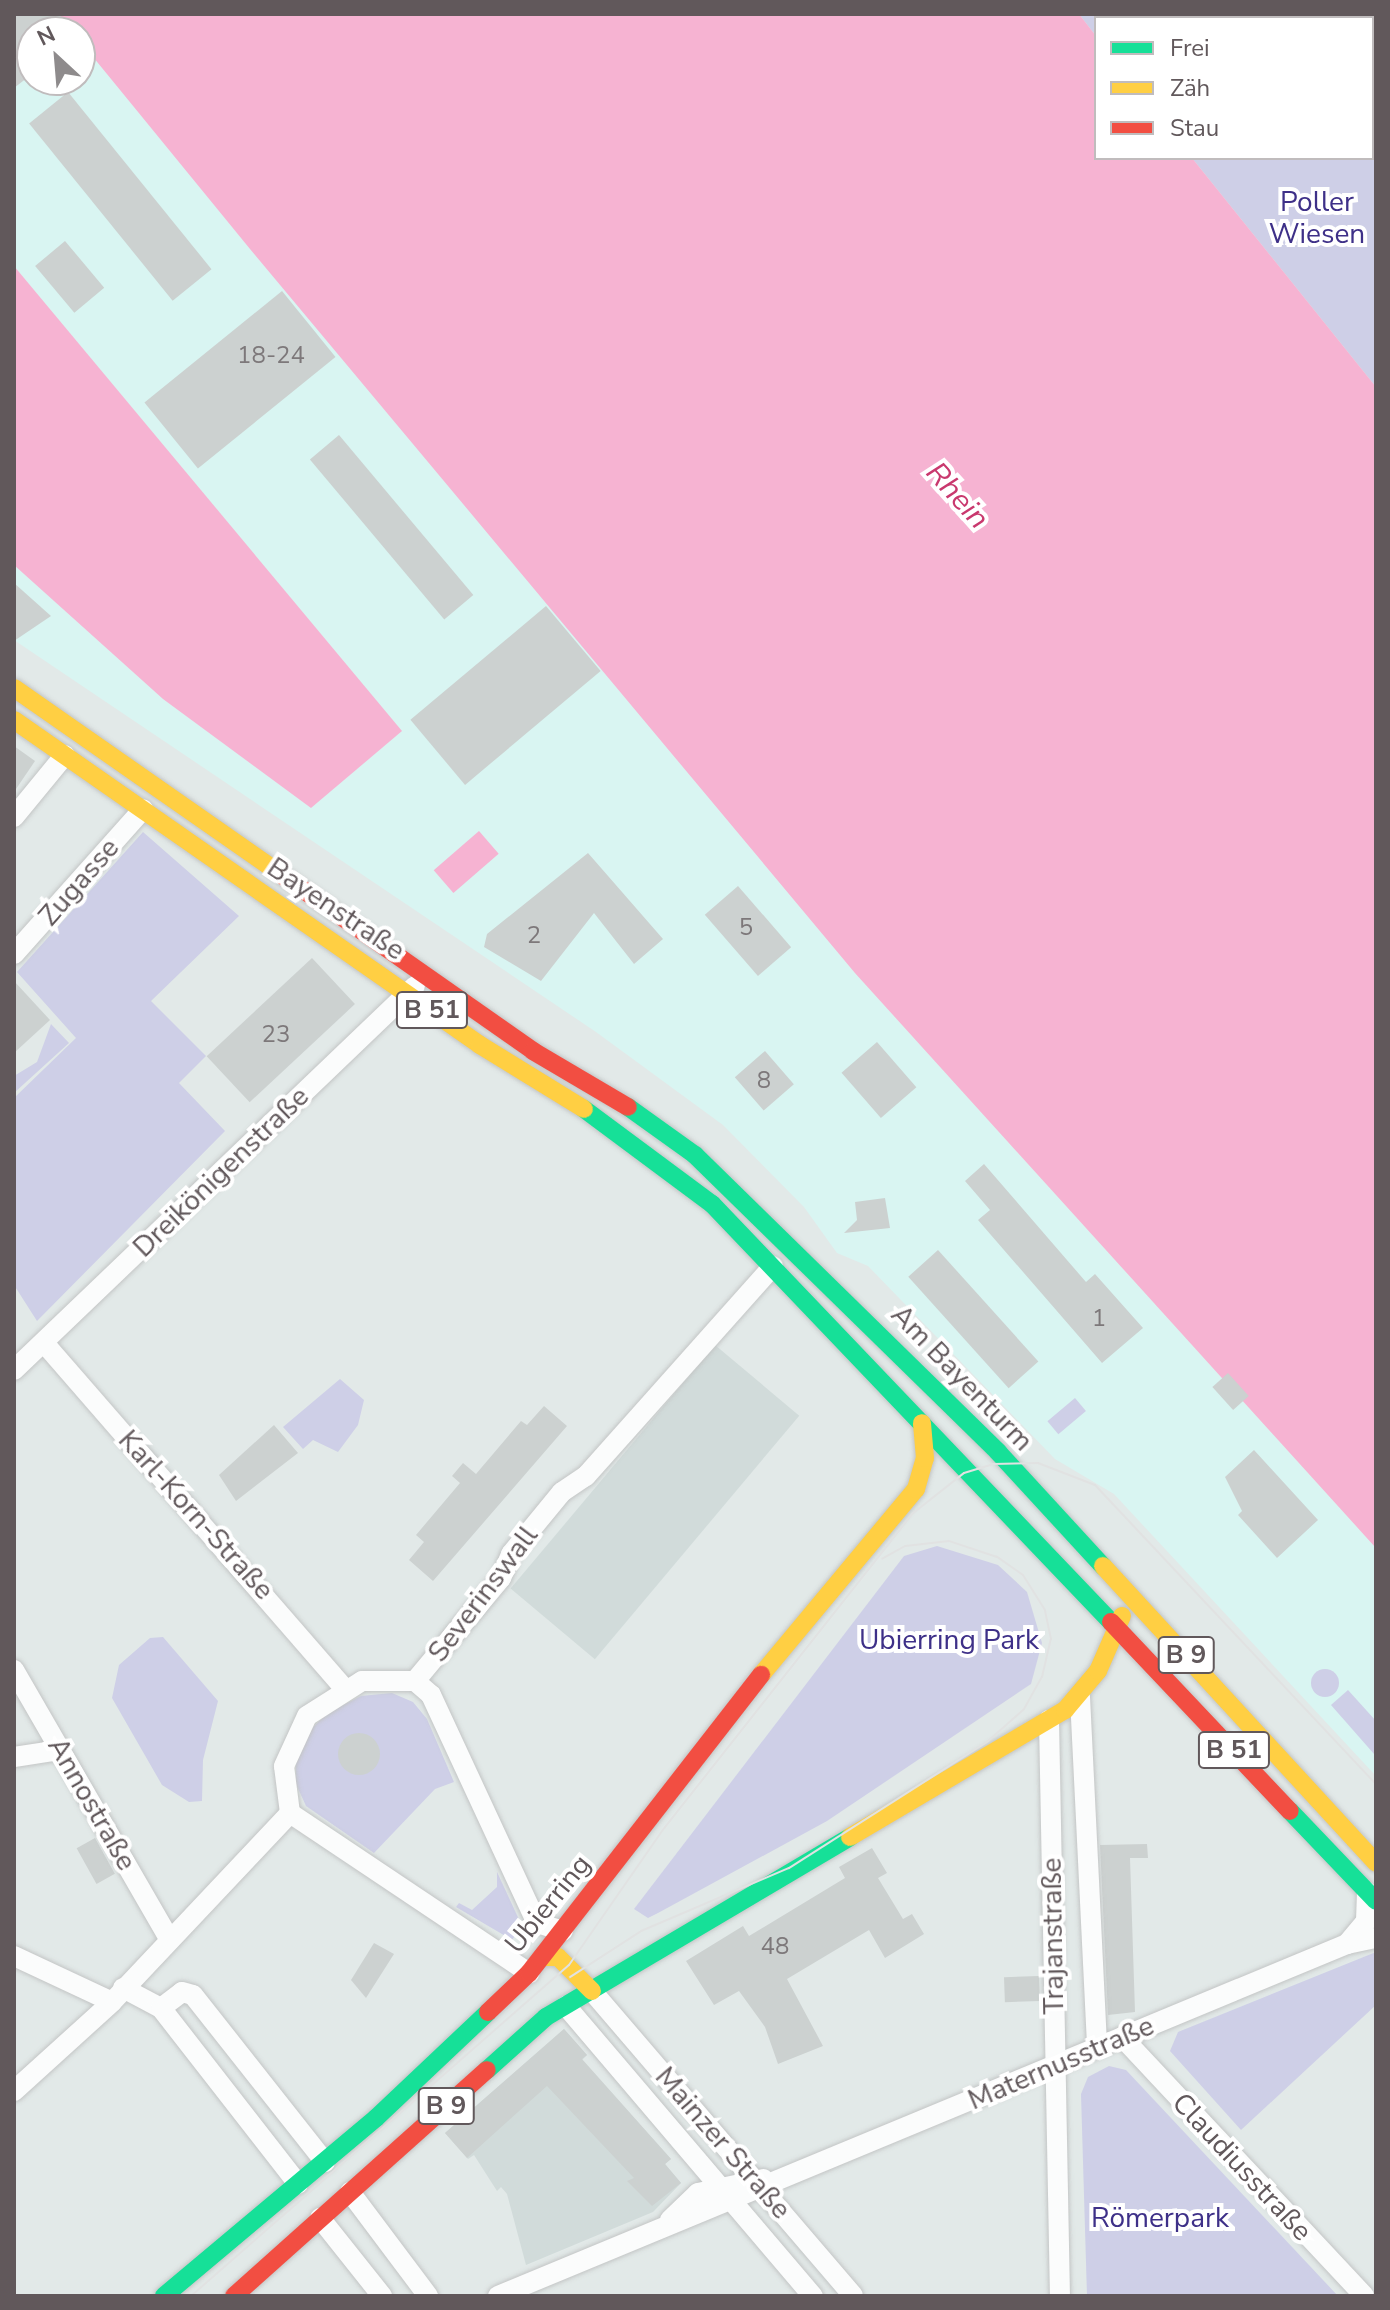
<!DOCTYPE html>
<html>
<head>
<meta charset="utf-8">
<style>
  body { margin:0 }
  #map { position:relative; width:1390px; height:2310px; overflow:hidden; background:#e2e9e8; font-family:"Nunito Sans",sans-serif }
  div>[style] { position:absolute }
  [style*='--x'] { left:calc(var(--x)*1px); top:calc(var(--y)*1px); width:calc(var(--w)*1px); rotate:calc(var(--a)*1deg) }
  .commercial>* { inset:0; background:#d9f5f2 }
  .education>* { inset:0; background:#d1dbda; transform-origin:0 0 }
  .green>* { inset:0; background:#cecfe7; transform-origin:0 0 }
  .round { border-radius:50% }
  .water>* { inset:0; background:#f6b3d2; transform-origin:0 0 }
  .building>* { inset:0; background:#ccd1d0; transform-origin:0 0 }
  .roads { filter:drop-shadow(0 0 2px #c3c5c5) drop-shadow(0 0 2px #c3c5c5) }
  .street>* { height:20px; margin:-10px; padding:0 10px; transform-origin:10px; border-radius:10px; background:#fbfcfc }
  .fast>* { height:18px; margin:-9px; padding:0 9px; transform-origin:9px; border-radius:9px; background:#16e098 }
  .slow>* { height:18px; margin:-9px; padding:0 9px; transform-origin:9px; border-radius:9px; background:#ffcf43 }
  .jam>* { height:18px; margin:-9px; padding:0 9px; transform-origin:9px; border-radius:9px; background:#f24e42 }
  .tram>* { height:2px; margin:-1px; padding:0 1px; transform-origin:1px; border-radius:1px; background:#e1e2e2 }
  span { translate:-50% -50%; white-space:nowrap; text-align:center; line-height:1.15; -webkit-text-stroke:8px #fff; paint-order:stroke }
  .number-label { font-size:24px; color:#7d787a }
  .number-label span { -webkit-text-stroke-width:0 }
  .shield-label span { padding:2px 6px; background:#fff; border:2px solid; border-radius:6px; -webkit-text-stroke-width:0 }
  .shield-label { font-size:26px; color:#61585b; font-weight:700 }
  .park-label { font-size:28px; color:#3e3088 }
  .street-label { font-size:28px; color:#61585b }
  .water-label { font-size:30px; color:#c9386e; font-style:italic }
  .frame { position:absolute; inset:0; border:16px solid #61585b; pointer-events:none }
  .legend { position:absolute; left:1094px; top:16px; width:280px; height:144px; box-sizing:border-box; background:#fff; border:2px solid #c0bcbd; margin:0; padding:10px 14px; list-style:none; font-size:24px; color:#61585b }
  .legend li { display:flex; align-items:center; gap:16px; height:40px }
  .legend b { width:40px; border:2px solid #c0bcbd }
  .north { position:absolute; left:16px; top:16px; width:80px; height:80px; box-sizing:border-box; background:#fff; border:2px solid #c0bcbd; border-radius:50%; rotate:334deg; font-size:22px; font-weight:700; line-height:32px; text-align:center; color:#61585b }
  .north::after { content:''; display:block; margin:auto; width:28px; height:36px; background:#8e8b8c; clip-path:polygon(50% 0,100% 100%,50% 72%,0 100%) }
</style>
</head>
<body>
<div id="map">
  <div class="commercial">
    <i style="clip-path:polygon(14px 14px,58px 14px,72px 32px,32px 32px,32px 80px,80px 80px,80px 41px,855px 973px,1376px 1548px,1376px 1776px,1114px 1494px,1055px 1459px,868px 1266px,837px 1253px,804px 1207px,723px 1125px,596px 1032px,14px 640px)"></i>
  </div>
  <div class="education">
    <i style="left:715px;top:1345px;width:110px;height:318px;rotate:40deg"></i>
    <i style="clip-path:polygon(564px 2029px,587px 2055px,582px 2060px,671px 2159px,665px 2164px,681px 2183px,653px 2212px,526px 2265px,507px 2194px,501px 2187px,497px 2191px,474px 2155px,468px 2159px,445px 2133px)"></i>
  </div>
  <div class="green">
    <i style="clip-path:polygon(1079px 14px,1376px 14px,1376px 387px,1192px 158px,1372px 158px,1372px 18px,1096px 18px,1096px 36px)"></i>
    <i style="clip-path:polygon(143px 832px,239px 916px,151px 1001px,206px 1056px,179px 1083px,225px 1131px,37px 1321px,14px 1285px,14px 1098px,76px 1038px,17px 972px)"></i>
    <i style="clip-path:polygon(51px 1024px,69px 1043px,14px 1093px,14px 1076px,37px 1062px)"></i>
    <i style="clip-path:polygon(340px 1379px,364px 1400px,358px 1425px,338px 1452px,313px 1440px,303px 1449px,283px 1427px)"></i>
    <i style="left:1075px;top:1398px;width:17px;height:36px;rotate:50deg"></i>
    <i style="clip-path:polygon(937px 1546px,998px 1565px,1027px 1592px,1042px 1643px,1031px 1684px,827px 1821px,658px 1913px,648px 1918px,634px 1909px,904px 1556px)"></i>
    <i style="clip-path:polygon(163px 1637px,218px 1701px,203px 1760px,202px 1801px,189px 1802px,162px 1785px,112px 1698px,119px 1665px,150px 1638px)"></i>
    <i class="round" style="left:1311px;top:1669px;width:28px;height:28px"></i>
    <i style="clip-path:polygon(1348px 1690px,1376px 1721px,1374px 1754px,1331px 1705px)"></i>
    <i style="clip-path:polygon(392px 1693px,413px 1702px,427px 1719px,454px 1782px,435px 1789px,374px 1853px,306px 1806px,296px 1784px,296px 1760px,310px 1730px,328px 1713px,361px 1696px)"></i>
    <i style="clip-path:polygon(497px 1872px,522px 1926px,512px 1940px,456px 1907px,459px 1903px,472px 1910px,497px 1887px)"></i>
    <i style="clip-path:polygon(1376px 1952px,1376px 2005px,1241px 2130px,1170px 2051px,1178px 2032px)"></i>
    <i style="clip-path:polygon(1109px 2066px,1126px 2070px,1338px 2296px,1087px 2296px,1081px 2094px,1088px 2077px)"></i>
  </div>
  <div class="water">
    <i style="clip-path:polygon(58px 14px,1079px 14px,1096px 36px,1096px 158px,1192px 158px,1376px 387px,1376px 1548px,855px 973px,250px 249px,80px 41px,80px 32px)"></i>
    <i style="clip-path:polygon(14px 266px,402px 731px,311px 808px,163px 699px,14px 565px)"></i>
    <i style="left:479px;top:831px;width:30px;height:60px;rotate:49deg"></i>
  </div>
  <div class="building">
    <i style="clip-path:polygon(14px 14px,53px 14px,68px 32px,32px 32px,32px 74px,14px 88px)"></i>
    <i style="left:68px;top:92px;width:228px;height:50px;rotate:51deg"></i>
    <i style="left:65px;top:241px;width:61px;height:39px;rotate:50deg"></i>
    <i style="left:282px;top:291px;width:85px;height:177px;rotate:51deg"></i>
    <i style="left:339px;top:435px;width:209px;height:38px;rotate:50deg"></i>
    <i style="clip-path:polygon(14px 583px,51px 616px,14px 641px)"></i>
    <i style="left:546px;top:606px;width:85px;height:177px;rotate:50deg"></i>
    <i style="clip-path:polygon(14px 746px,35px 761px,14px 792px)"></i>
    <i style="clip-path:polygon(588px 853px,663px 939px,634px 964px,594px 913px,541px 981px,484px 947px,487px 934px)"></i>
    <i style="left:738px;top:886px;width:81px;height:44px;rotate:49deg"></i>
    <i style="left:312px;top:958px;width:63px;height:144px;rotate:47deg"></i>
    <i style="clip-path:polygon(14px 981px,50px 1020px,14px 1053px)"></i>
    <i style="left:877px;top:1042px;width:60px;height:47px;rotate:49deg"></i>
    <i style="left:765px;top:1051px;width:44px;height:40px;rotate:49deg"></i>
    <i style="clip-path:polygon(984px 1164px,1086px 1282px,1095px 1274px,1143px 1328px,1102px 1363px,978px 1220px,990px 1210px,965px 1181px)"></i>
    <i style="clip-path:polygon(885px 1198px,890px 1228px,844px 1233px,857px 1220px,855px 1202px)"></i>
    <i style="left:938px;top:1250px;width:150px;height:40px;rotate:48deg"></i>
    <i style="left:1228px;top:1373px;width:31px;height:21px;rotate:48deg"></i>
    <i style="clip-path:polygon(544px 1406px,567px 1426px,433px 1581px,409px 1560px,424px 1542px,416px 1535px,460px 1483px,452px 1476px,463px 1463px,476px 1474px,521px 1421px,527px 1425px)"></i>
    <i style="clip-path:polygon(274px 1425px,298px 1453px,236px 1501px,219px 1475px)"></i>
    <i style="clip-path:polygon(1254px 1450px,1318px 1520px,1277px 1558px,1238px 1515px,1242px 1511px,1225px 1477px)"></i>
    <i class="round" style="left:338px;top:1733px;width:42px;height:42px"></i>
    <i style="left:95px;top:1838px;width:41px;height:21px;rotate:61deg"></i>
    <i style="clip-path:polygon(1147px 1844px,1148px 1858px,1130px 1858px,1135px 2012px,1108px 2015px,1100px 1845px)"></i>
    <i style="clip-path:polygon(872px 1848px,887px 1873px,878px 1878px,903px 1919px,912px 1914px,924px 1934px,885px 1958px,869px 1930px,787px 1979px,823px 2046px,778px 2064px,765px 2027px,739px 1991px,714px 2005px,686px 1961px,743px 1926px,749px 1936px,845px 1878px,839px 1867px)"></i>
    <i style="clip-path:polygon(374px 1943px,394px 1954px,366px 1998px,351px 1980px)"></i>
    <i style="left:1039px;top:1976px;width:25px;height:35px;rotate:88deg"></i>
    <i style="clip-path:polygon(564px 2029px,587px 2055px,582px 2059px,671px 2159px,665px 2164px,681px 2183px,652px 2206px,627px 2181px,634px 2178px,547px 2086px,467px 2158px,445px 2133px)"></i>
  </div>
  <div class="roads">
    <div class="street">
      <i style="--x:14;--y:817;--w:80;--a:-50.6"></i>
      <i style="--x:14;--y:954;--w:194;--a:-48.3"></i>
      <i style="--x:45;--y:1344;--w:456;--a:49"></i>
      <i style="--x:14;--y:1370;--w:555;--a:-43.76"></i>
      <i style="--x:14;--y:1670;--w:310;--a:60"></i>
      <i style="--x:415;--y:1681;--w:134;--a:-50.1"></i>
      <i style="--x:501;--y:1578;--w:26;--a:-67"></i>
      <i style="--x:511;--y:1554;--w:80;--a:-50.6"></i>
      <i style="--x:562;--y:1492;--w:29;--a:-34"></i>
      <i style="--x:586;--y:1476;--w:281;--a:-48.3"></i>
      <i style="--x:415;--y:1681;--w:21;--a:41"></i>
      <i style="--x:431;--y:1695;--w:251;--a:65.1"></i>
      <i style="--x:537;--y:1923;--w:27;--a:17"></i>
      <i style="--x:1080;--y:1697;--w:351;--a:87.2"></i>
      <i style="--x:1049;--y:1720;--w:576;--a:88.91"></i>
      <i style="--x:14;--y:1757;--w:47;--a:-8.7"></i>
      <i style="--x:290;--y:1813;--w:288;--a:33.8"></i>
      <i style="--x:290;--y:1813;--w:47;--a:-97.3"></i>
      <i style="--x:284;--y:1766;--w:55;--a:-65.3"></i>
      <i style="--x:307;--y:1716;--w:65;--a:-32.5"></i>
      <i style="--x:362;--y:1681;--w:53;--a:0"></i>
      <i style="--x:1347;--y:1944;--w:30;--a:-50"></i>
      <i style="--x:1366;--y:1921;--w:29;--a:-88"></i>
      <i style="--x:14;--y:1956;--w:108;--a:25.1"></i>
      <i style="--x:123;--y:1988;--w:43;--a:27.8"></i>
      <i style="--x:161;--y:2008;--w:223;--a:52.1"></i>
      <i style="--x:592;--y:1991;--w:401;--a:49.4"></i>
      <i style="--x:566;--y:2006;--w:381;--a:49.6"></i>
      <i style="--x:161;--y:2008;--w:26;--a:-37"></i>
      <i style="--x:182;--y:1992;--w:11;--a:15"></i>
      <i style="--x:193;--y:1995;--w:213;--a:51.7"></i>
      <i style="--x:1122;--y:2037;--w:354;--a:46.9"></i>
      <i style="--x:14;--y:2091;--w:132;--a:-42.2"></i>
      <i style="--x:112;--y:2002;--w:260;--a:-46.7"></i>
      <i style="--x:350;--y:2192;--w:130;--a:53.1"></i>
      <i style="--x:320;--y:2218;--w:100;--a:51.5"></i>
      <i style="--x:670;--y:2220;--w:39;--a:-44"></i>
      <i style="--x:698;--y:2193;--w:67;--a:-12"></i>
      <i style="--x:498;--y:2296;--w:919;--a:-22.52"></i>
      <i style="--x:1347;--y:1944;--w:30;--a:-12"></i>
    </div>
    <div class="fast">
      <i style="--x:628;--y:1107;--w:82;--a:35.6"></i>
      <i style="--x:695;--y:1155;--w:424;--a:44.4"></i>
      <i style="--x:998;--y:1452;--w:155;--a:47.4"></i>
      <i style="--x:584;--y:1109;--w:159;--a:36.6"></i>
      <i style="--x:712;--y:1204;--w:578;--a:46.33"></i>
      <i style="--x:1290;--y:1811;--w:124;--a:46.3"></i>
      <i style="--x:487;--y:2070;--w:79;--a:-41.9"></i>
      <i style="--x:546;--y:2017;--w:353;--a:-30.6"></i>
      <i style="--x:164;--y:2296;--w:277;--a:-40"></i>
      <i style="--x:376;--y:2118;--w:154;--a:-43.4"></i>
    </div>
    <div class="slow">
      <i style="--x:14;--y:688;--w:327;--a:34.9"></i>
      <i style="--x:14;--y:720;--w:568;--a:34.89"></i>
      <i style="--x:480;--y:1045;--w:122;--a:31.6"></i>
      <i style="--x:1103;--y:1566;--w:403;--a:47.4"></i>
      <i style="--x:761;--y:1675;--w:242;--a:-50.2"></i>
      <i style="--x:916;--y:1489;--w:32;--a:-74"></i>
      <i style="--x:925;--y:1458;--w:35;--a:-95"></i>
      <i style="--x:850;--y:1837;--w:250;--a:-30.6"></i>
      <i style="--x:1065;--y:1710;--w:51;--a:-49.8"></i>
      <i style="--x:1098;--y:1671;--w:60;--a:-66.4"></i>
      <i style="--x:543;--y:1957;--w:15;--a:0"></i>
      <i style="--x:558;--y:1957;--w:48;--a:45"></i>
    </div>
    <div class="jam">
      <i style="--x:282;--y:875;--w:307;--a:35"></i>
      <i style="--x:533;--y:1051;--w:110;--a:30.5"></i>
      <i style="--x:1111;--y:1622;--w:260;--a:46.6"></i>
      <i style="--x:488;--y:2012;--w:57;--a:-43.6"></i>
      <i style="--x:529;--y:1973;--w:378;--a:-52.1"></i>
      <i style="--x:234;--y:2296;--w:339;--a:-41.8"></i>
    </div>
  </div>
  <div class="tram">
    <i style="--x:570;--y:1977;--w:85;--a:-32.9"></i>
    <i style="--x:641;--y:1931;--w:161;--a:-23.1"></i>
    <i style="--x:789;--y:1868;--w:236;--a:-32.5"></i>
    <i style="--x:988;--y:1741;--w:48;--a:-41.6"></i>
    <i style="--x:1024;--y:1709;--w:37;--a:-61"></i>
    <i style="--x:1042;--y:1677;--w:39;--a:-77"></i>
    <i style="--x:1051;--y:1639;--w:30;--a:-102"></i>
    <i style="--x:1045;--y:1610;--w:41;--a:-122.2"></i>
    <i style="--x:1023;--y:1575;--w:32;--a:-145"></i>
    <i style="--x:997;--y:1557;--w:51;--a:-161.6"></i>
    <i style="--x:949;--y:1541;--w:44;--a:173.5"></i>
    <i style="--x:905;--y:1546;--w:26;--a:151"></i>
    <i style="--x:191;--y:2296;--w:502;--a:-41.21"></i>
    <i style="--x:569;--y:1965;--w:168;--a:-55.2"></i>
    <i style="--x:665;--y:1827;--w:399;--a:-51.7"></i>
    <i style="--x:912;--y:1514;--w:66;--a:-38.3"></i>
    <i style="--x:964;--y:1473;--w:30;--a:-17"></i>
    <i style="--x:993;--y:1464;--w:45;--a:-1.3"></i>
    <i style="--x:1038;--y:1463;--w:61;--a:21.1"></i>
    <i style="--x:1095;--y:1485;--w:410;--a:46.8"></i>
  </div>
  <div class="number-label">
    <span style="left:271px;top:356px">18-24</span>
    <span style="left:746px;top:928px">5</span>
    <span style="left:534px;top:936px">2</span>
    <span style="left:276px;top:1035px">23</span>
    <span style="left:764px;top:1081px">8</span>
    <span style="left:1099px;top:1319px">1</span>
    <span style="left:775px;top:1947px">48</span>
  </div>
  <div class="shield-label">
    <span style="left:432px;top:1010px">B 51</span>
    <span style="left:1186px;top:1655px">B 9</span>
    <span style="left:1234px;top:1750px">B 51</span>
    <span style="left:446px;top:2106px">B 9</span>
  </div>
  <div class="park-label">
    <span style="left:1317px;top:218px">Poller<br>Wiesen</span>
    <span style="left:949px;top:1640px">Ubierring Park</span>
    <span style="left:1160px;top:2218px">Römerpark</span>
  </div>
  <div class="street-label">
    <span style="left:79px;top:882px;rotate:-49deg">Zugasse</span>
    <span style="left:336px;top:909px;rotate:34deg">Bayenstraße</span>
    <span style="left:221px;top:1172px;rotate:-44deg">Dreikönigenstraße</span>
    <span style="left:962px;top:1378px;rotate:46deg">Am Bayenturm</span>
    <span style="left:196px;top:1515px;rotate:48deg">Karl-Korn-Straße</span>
    <span style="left:483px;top:1594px;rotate:-53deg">Severinswall</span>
    <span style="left:92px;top:1804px;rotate:60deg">Annostraße</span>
    <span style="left:548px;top:1904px;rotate:-51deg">Ubierring</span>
    <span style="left:1053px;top:1936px;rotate:-91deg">Trajanstraße</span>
    <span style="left:1061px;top:2063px;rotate:-23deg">Maternusstraße</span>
    <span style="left:723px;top:2143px;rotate:49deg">Mainzer Straße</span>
    <span style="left:1242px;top:2167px;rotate:47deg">Claudiusstraße</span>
  </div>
  <div class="water-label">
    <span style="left:957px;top:496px;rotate:48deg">Rhein</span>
  </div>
  <div class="frame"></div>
  <ul class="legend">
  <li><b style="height:10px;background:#16e098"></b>Frei</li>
  <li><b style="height:10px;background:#ffcf43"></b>Zäh</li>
  <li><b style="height:10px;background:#f24e42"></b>Stau</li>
  </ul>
  <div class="north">N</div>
</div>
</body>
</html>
